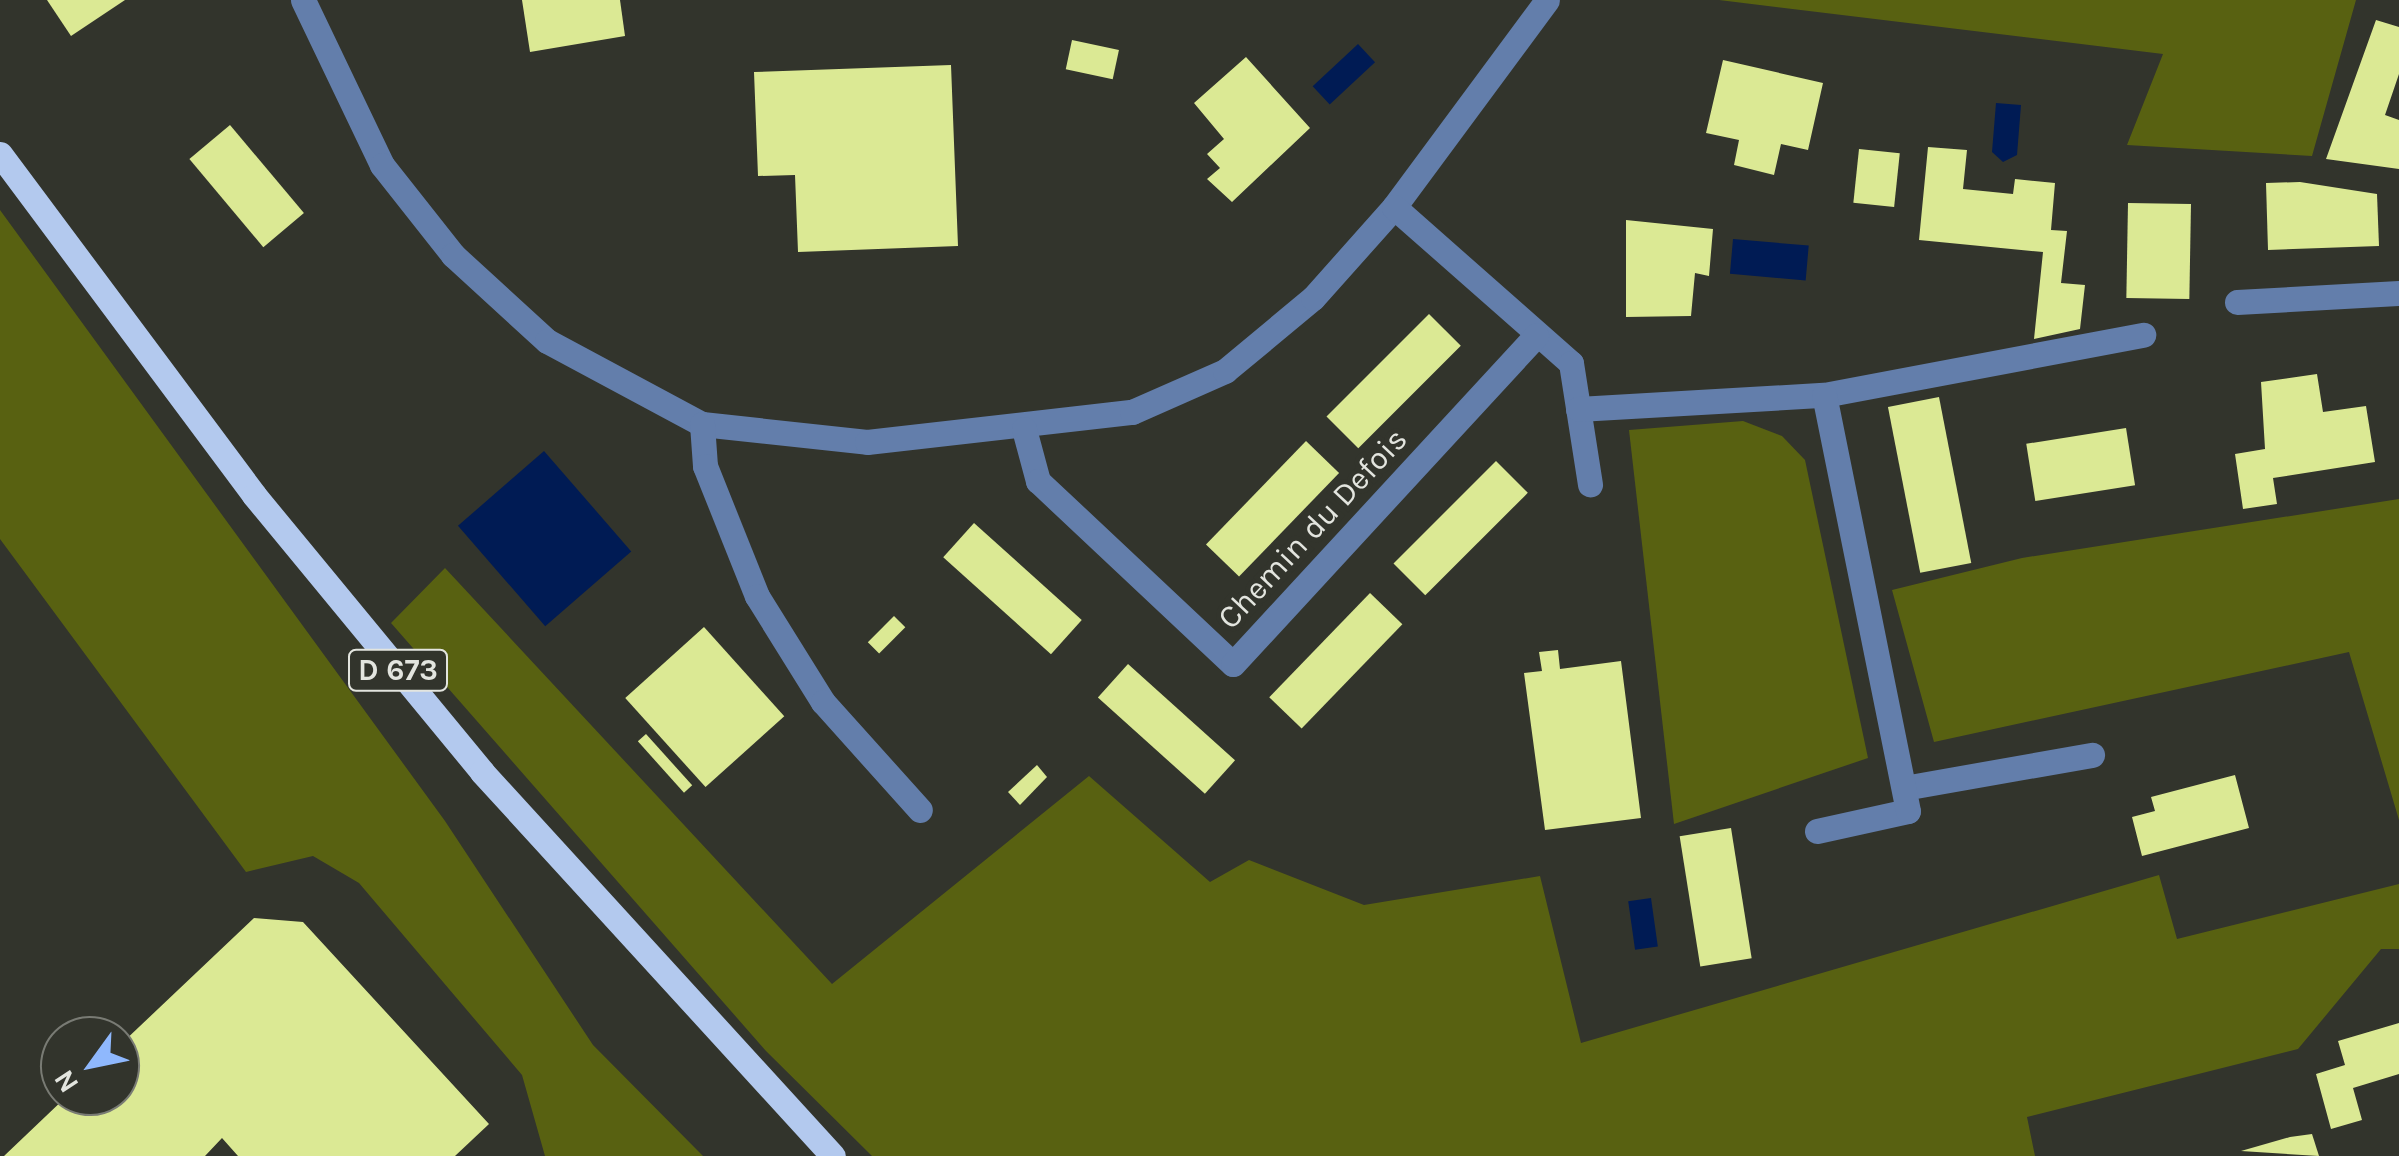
<!DOCTYPE html>
<html>
<head>
<meta charset="utf-8">
<style>
  body { margin:0 }
  #map { position:relative; width:2399px; height:1156px; overflow:hidden; background:#32342c; font-family:Karla,sans-serif }
  div>[style] { position:absolute }
  [style*='--x'] { left:calc(var(--x)*1px); top:calc(var(--y)*1px); width:calc(var(--w)*1px); rotate:calc(var(--a)*1deg) }
  .green>* { inset:0; background:#586111 }
  .water>* { inset:0; background:#001b54; transform-origin:0 0 }
  .building>* { inset:0; background:#dbe994; transform-origin:0 0 }
  .minor>* { height:25px; margin:-12.5px; padding:0 12.5px; transform-origin:12.5px; border-radius:12.5px; background:#637eab }
  .major>* { height:25px; margin:-12.5px; padding:0 12.5px; transform-origin:12.5px; border-radius:12.5px; background:#b3c9ee }
  span { translate:-50% -50%; white-space:nowrap; text-align:center; line-height:1.15; -webkit-text-stroke:10px #32342c; paint-order:stroke }
  .shield-label span { padding:2px 8px; background:#32342c; border:2px solid; border-radius:8px; -webkit-text-stroke-width:0 }
  .shield-label { font-size:30px; color:#e3e5df; font-weight:700 }
  .street-label { font-size:32px; color:#e3e5df }
  .north { position:absolute; left:40px; top:1016px; width:100px; height:100px; box-sizing:border-box; background:#32342c; border:2px solid #797b74; border-radius:50%; rotate:237deg; font-size:28px; font-weight:700; line-height:40px; text-align:center; color:#e3e5df }
  .north::after { content:''; display:block; margin:auto; width:35px; height:45px; background:#8fb8fd; clip-path:polygon(50% 0,100% 100%,50% 72%,0 100%) }
</style>
</head>
<body>
<div id="map">
  <div class="green">
    <i style="clip-path:polygon(1719px 0,2356px 0,2312px 156px,2127px 145px,2163px 54px)"></i>
    <i style="clip-path:polygon(0 210px,445px 821px,593px 1045px,703px 1156px,545px 1156px,522px 1075px,359px 883px,313px 856px,246px 872px,0 539px)"></i>
    <i style="clip-path:polygon(1743px 421px,1782px 436px,1805px 460px,1868px 758px,1674px 824px,1629px 430px)"></i>
    <i style="clip-path:polygon(2399px 499px,2399px 820px,2349px 652px,1934px 742px,1892px 590px,2022px 558px)"></i>
    <i style="clip-path:polygon(445px 568px,832px 984px,1089px 776px,1210px 882px,1249px 860px,1364px 905px,1540px 876px,1581px 1043px,2159px 875px,2177px 939px,2399px 884px,2399px 949px,2381px 949px,2298px 1049px,2027px 1117px,2035px 1156px,872px 1156px,766px 1051px,391px 623px)"></i>
  </div>
  <div class="water">
    <i style="left:1358px;top:44px;width:25px;height:62px;rotate:47deg"></i>
    <i style="clip-path:polygon(1996px 103px,2021px 105px,2017px 155px,2003px 162px,1992px 152px)"></i>
    <i style="left:1733px;top:239px;width:76px;height:35px;rotate:5deg"></i>
    <i style="left:544px;top:451px;width:133px;height:114px;rotate:49deg"></i>
    <i style="left:1651px;top:898px;width:49px;height:23px;rotate:82deg"></i>
  </div>
  <div class="building">
    <i style="clip-path:polygon(47px 0,125px 0,71px 36px)"></i>
    <i style="clip-path:polygon(522px 0,620px 0,625px 36px,530px 52px)"></i>
    <i style="clip-path:polygon(2376px 20px,2399px 27px,2399px 74px,2385px 115px,2399px 120px,2399px 169px,2326px 159px)"></i>
    <i style="left:1072px;top:40px;width:48px;height:30px;rotate:12deg"></i>
    <i style="clip-path:polygon(1246px 57px,1310px 128px,1232px 202px,1207px 179px,1220px 168px,1207px 154px,1224px 139px,1194px 103px)"></i>
    <i style="clip-path:polygon(1723px 60px,1823px 83px,1808px 150px,1781px 144px,1774px 175px,1734px 165px,1739px 140px,1706px 133px)"></i>
    <i style="clip-path:polygon(951px 65px,958px 246px,798px 252px,795px 175px,758px 176px,754px 72px)"></i>
    <i style="left:230px;top:125px;width:115px;height:53px;rotate:50deg"></i>
    <i style="clip-path:polygon(1928px 147px,1967px 150px,1963px 189px,2013px 194px,2015px 179px,2055px 183px,2051px 230px,2067px 231px,2061px 283px,2085px 285px,2080px 329px,2034px 339px,2043px 252px,1919px 240px)"></i>
    <i style="left:1859px;top:149px;width:41px;height:54px;rotate:6deg"></i>
    <i style="clip-path:polygon(2300px 182px,2377px 194px,2379px 246px,2268px 250px,2266px 183px)"></i>
    <i style="left:2128px;top:203px;width:63px;height:95px;rotate:1deg"></i>
    <i style="clip-path:polygon(1626px 220px,1713px 229px,1709px 276px,1695px 273px,1691px 316px,1626px 317px)"></i>
    <i style="left:1429px;top:314px;width:45px;height:145px;rotate:45deg"></i>
    <i style="clip-path:polygon(2317px 374px,2323px 412px,2366px 406px,2375px 462px,2273px 478px,2277px 504px,2243px 509px,2235px 454px,2265px 449px,2261px 382px)"></i>
    <i style="left:1939px;top:397px;width:169px;height:52px;rotate:79deg"></i>
    <i style="left:2126px;top:428px;width:58px;height:101px;rotate:81deg"></i>
    <i style="left:1306px;top:441px;width:46px;height:144px;rotate:44deg"></i>
    <i style="left:1496px;top:461px;width:45px;height:145px;rotate:45deg"></i>
    <i style="left:974px;top:523px;width:145px;height:46px;rotate:42deg"></i>
    <i style="left:1370px;top:593px;width:45px;height:145px;rotate:44deg"></i>
    <i style="left:894px;top:616px;width:16px;height:37px;rotate:45deg"></i>
    <i style="left:704px;top:627px;width:120px;height:106px;rotate:48deg"></i>
    <i style="clip-path:polygon(1558px 650px,1560px 669px,1621px 661px,1641px 818px,1545px 830px,1524px 673px,1542px 671px,1539px 652px)"></i>
    <i style="left:1128px;top:664px;width:144px;height:45px;rotate:42deg"></i>
    <i style="left:646px;top:734px;width:69px;height:11px;rotate:48deg"></i>
    <i style="clip-path:polygon(1037px 765px,1047px 777px,1020px 805px,1008px 792px)"></i>
    <i style="clip-path:polygon(2235px 775px,2249px 828px,2142px 856px,2132px 817px,2155px 811px,2151px 797px)"></i>
    <i style="left:1731px;top:828px;width:132px;height:52px;rotate:81deg"></i>
    <i style="clip-path:polygon(254px 918px,303px 922px,489px 1124px,455px 1156px,238px 1156px,222px 1138px,205px 1156px,4px 1156px,67px 1096px,120px 1096px,120px 1045px)"></i>
    <i style="clip-path:polygon(2399px 1023px,2399px 1074px,2353px 1088px,2362px 1120px,2331px 1129px,2316px 1074px,2345px 1065px,2338px 1041px)"></i>
    <i style="clip-path:polygon(2312px 1134px,2319px 1156px,2241px 1151px,2290px 1137px)"></i>
  </div>
  <div class="minor">
    <i style="--x:303;--y:0;--w:183;--a:64.4"></i>
    <i style="--x:382;--y:165;--w:115;--a:51.7"></i>
    <i style="--x:453;--y:255;--w:127;--a:42.5"></i>
    <i style="--x:547;--y:341;--w:176;--a:28.2"></i>
    <i style="--x:702;--y:424;--w:166;--a:6.2"></i>
    <i style="--x:867;--y:442;--w:267;--a:-6.5"></i>
    <i style="--x:1132;--y:412;--w:102;--a:-23.8"></i>
    <i style="--x:1225;--y:371;--w:114;--a:-39.7"></i>
    <i style="--x:1313;--y:298;--w:122;--a:-48.3"></i>
    <i style="--x:1394;--y:207;--w:257;--a:-53.5"></i>
    <i style="--x:1394;--y:207;--w:236;--a:41.4"></i>
    <i style="--x:1571;--y:363;--w:123;--a:81.1"></i>
    <i style="--x:2237;--y:302;--w:162;--a:-3.2"></i>
    <i style="--x:1578;--y:409;--w:246;--a:-3.3"></i>
    <i style="--x:1824;--y:395;--w:325;--a:-10.7"></i>
    <i style="--x:702;--y:424;--w:42;--a:85.9"></i>
    <i style="--x:705;--y:466;--w:140;--a:68.2"></i>
    <i style="--x:757;--y:596;--w:125;--a:58.1"></i>
    <i style="--x:823;--y:702;--w:145;--a:48.1"></i>
    <i style="--x:1024;--y:429;--w:54;--a:74.9"></i>
    <i style="--x:1038;--y:481;--w:267;--a:43.2"></i>
    <i style="--x:1233;--y:664;--w:447;--a:-47.3"></i>
    <i style="--x:1904;--y:788;--w:191;--a:-10"></i>
    <i style="--x:1817;--y:831;--w:93;--a:-12.4"></i>
    <i style="--x:1908;--y:811;--w:424;--a:-101.4"></i>
  </div>
  <div class="major">
    <i style="--x:0;--y:154;--w:425;--a:53.3"></i>
    <i style="--x:254;--y:495;--w:359;--a:50.5"></i>
    <i style="--x:482;--y:772;--w:520;--a:47.57"></i>
  </div>
  <div class="shield-label">
    <span style="left:398px;top:670px">D 673</span>
  </div>
  <div class="street-label">
    <span style="left:1313px;top:529px;rotate:-47deg">Chemin du Defois</span>
  </div>
  <div class="north">N</div>
</div>
</body>
</html>
